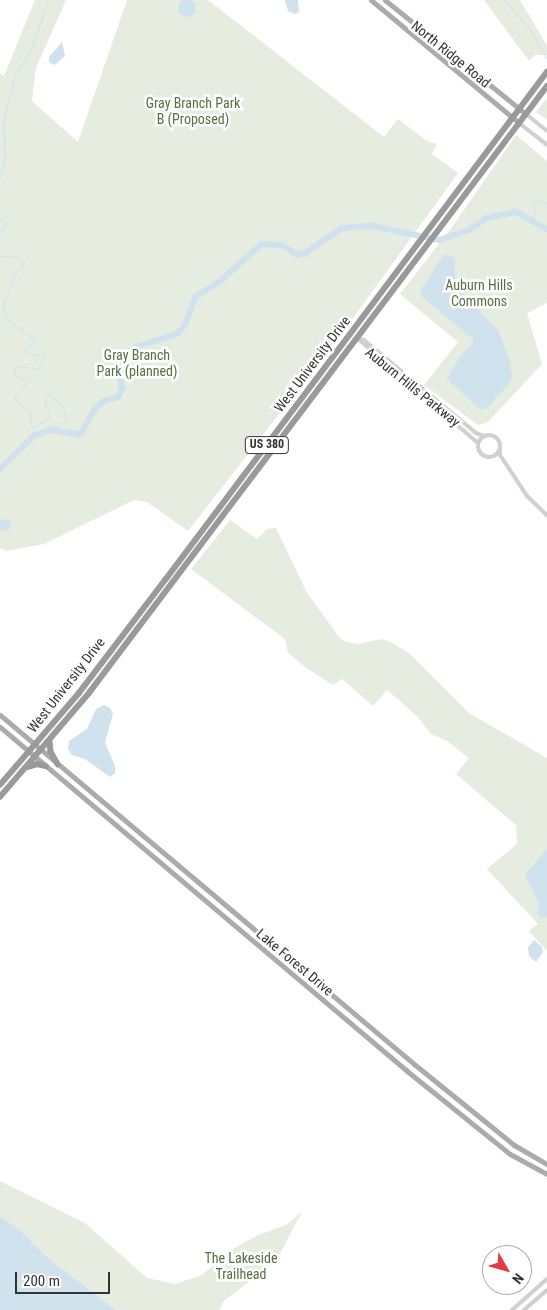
<!DOCTYPE html>
<html>
<head>
<meta charset="utf-8">
<style>
  body { margin:0 }
  #map { position:relative; width:547px; height:1310px; overflow:hidden; background:#fff; font-family:"Roboto Condensed",sans-serif }
  div>[style] { position:absolute }
  [style*='--x'] { left:calc(var(--x)*1px); top:calc(var(--y)*1px); width:calc(var(--w)*1px); rotate:calc(var(--a)*1deg) }
  .green>* { inset:0; background:#e6ecdf }
  .water>* { inset:0; background:#cfe2ee }
  .round { border-radius:50% }
  .stream>* { height:1px; margin:-0.5px; padding:0 0.5px; transform-origin:0.5px; border-radius:0.5px; background:#cfe2ee }
  .river>* { height:5.5px; margin:-2.75px; padding:0 2.75px; transform-origin:2.75px; border-radius:2.75px; background:#cfe2ee }
  .minor>* { height:4px; margin:-2px; padding:0 2px; transform-origin:2px; border-radius:2px; background:#d0d0d0 }
  .minor>.ring { margin:-2px; padding:0; box-sizing:content-box; background:none; border:4px solid #d0d0d0; border-radius:50% }
  .major>* { height:5px; margin:-2.5px; padding:0 2.5px; transform-origin:2.5px; border-radius:2.5px; background:#ababab }
  .highway>* { height:5.5px; margin:-2.75px; padding:0 2.75px; transform-origin:2.75px; border-radius:2.75px; background:#9a9a9a }
  span { translate:-50% -50%; white-space:nowrap; text-align:center; line-height:1.15; -webkit-text-stroke:5px #fff; paint-order:stroke }
  .shield-label span { padding:1px 4px; background:#fff; border:1px solid; border-radius:4px; -webkit-text-stroke-width:0 }
  .shield-label { font-size:12px; color:#333; font-weight:700 }
  .street-label { font-size:14px; color:#333 }
  .park-label { font-size:14px; color:#56703f }
  .north { position:absolute; left:482px; top:1245px; width:50px; height:50px; box-sizing:border-box; background:#fff; border:1px solid #adadad; border-radius:50%; rotate:128deg; font-size:14px; font-weight:700; line-height:20px; text-align:center; color:#333 }
  .north::after { content:''; display:block; margin:auto; width:18px; height:22px; background:#e63946; clip-path:polygon(50% 0,100% 100%,50% 72%,0 100%) }
  .scale { position:absolute; left:15px; top:1272px; width:95px; height:22px; box-sizing:border-box; border:2px solid #333; border-top:0; padding-left:6px; font-size:15px; line-height:18px; white-space:nowrap; color:#333; -webkit-text-stroke:4px #fff; paint-order:stroke }
</style>
</head>
<body>
<div id="map">
  <div class="green">
    <i style="clip-path:polygon(35px 0,66px 0,36px 68px,32px 101px,78px 142px,127px 0,208px 0,384px 137px,398px 119px,427px 141px,437px 144px,432px 154px,458px 173px,346px 328px,188px 531px,147px 502px,134px 500px,44px 544px,6px 551px,0 548px,0 73px,4px 76px)"></i>
    <i style="clip-path:polygon(484px 0,520px 0,547px 46px,547px 55px,535px 55px,529px 61px)"></i>
    <i style="clip-path:polygon(547px 98px,547px 120px,536px 112px)"></i>
    <i style="clip-path:polygon(516px 135px,547px 161px,547px 303px,527px 313px,542px 364px,488px 422px,478px 425px,424px 385px,458px 342px,400px 294px,452px 227px)"></i>
    <i style="clip-path:polygon(230px 520px,257px 539px,267px 529px,276px 528px,306px 591px,339px 637px,346px 642px,358px 644px,382px 639px,394px 644px,409px 653px,469px 713px,547px 758px,547px 951px,529px 931px,538px 924px,487px 869px,517px 844px,516px 825px,456px 774px,469px 758px,447px 741px,431px 734px,417px 716px,387px 690px,373px 706px,342px 679px,333px 685px,308px 669px,288px 653px,285px 639px,191px 569px)"></i>
    <i style="clip-path:polygon(0 1181px,85px 1223px,147px 1278px,175px 1284px,202px 1275px,231px 1250px,258px 1235px,286px 1225px,302px 1212px,276px 1261px,224px 1301px,219px 1310px,116px 1310px,43px 1254px,25px 1234px,0 1216px)"></i>
  </div>
  <div class="water">
    <i class="round" style="left:178px;top:-1px;width:18px;height:18px"></i>
    <i style="clip-path:polygon(285px 0,298px 0,299px 12px,295px 14px,288px 11px)"></i>
    <i style="clip-path:polygon(62px 42px,65px 56px,55px 65px,49px 62px,49px 57px)"></i>
    <i style="clip-path:polygon(444px 254px,455px 258px,455px 285px,499px 331px,510px 363px,512px 376px,509px 384px,486px 409px,480px 409px,447px 379px,461px 355px,473px 343px,473px 339px,423px 298px,420px 291px)"></i>
    <i class="round" style="left:-1px;top:519px;width:12px;height:12px"></i>
    <i style="clip-path:polygon(104px 705px,110px 708px,113px 714px,105px 742px,115px 766px,115px 773px,110px 777px,85px 759px,72px 755px,68px 749px,69px 741px,87px 729px,96px 709px)"></i>
    <i style="clip-path:polygon(547px 849px,547px 916px,542px 919px,537px 914px,539px 904px,525px 875px)"></i>
    <i style="clip-path:polygon(534px 940px,542px 947px,543px 952px,536px 962px,529px 956px,528px 947px)"></i>
    <i style="clip-path:polygon(0 1216px,25px 1234px,43px 1254px,116px 1310px,0 1310px)"></i>
  </div>
  <div class="stream">
    <i style="--x:504;--y:0;--w:40;--a:49"></i>
    <i style="--x:530;--y:30;--w:34;--a:60"></i>
    <i style="--x:0;--y:178;--w:21;--a:-76"></i>
    <i style="--x:5;--y:158;--w:33;--a:-93"></i>
    <i style="--x:3;--y:125;--w:21;--a:-79"></i>
    <i style="--x:7;--y:104;--w:32;--a:-74"></i>
    <i style="--x:16;--y:73;--w:27;--a:-57"></i>
    <i style="--x:31;--y:50;--w:53;--a:-71.2"></i>
    <i style="--x:0;--y:218;--w:8;--a:45"></i>
    <i style="--x:6;--y:224;--w:10;--a:127"></i>
    <i style="--x:529;--y:218;--w:5;--a:-22"></i>
    <i style="--x:534;--y:216;--w:14;--a:-94"></i>
    <i style="--x:533;--y:202;--w:6;--a:-31"></i>
    <i style="--x:538;--y:199;--w:10;--a:29"></i>
    <i style="--x:0;--y:256;--w:19;--a:3"></i>
    <i style="--x:19;--y:257;--w:8;--a:50"></i>
    <i style="--x:24;--y:263;--w:17;--a:130"></i>
    <i style="--x:13;--y:276;--w:22;--a:108"></i>
    <i style="--x:6;--y:297;--w:9;--a:111"></i>
    <i style="--x:3;--y:305;--w:13;--a:77"></i>
    <i style="--x:6;--y:318;--w:33;--a:38"></i>
    <i style="--x:32;--y:338;--w:4;--a:63"></i>
    <i style="--x:34;--y:342;--w:12;--a:145"></i>
    <i style="--x:24;--y:349;--w:5;--a:53"></i>
    <i style="--x:27;--y:353;--w:17;--a:10"></i>
    <i style="--x:44;--y:356;--w:14;--a:115"></i>
    <i style="--x:38;--y:369;--w:20;--a:-171"></i>
    <i style="--x:18;--y:366;--w:4;--a:153"></i>
    <i style="--x:14;--y:368;--w:8;--a:76"></i>
    <i style="--x:16;--y:376;--w:13;--a:23"></i>
    <i style="--x:28;--y:381;--w:22;--a:129"></i>
    <i style="--x:14;--y:398;--w:22;--a:43"></i>
    <i style="--x:30;--y:413;--w:11;--a:90"></i>
    <i style="--x:30;--y:424;--w:6;--a:45"></i>
    <i style="--x:34;--y:428;--w:19;--a:-36"></i>
    <i style="--x:49;--y:417;--w:17;--a:-103"></i>
    <i style="--x:45;--y:400;--w:7;--a:-63"></i>
    <i style="--x:48;--y:394;--w:14;--a:34"></i>
    <i style="--x:60;--y:402;--w:18;--a:68"></i>
    <i style="--x:67;--y:419;--w:18;--a:142"></i>
  </div>
  <div class="river">
    <i style="--x:0;--y:469;--w:49;--a:-44.2"></i>
    <i style="--x:35;--y:435;--w:19;--a:-16"></i>
    <i style="--x:53;--y:430;--w:27;--a:10"></i>
    <i style="--x:80;--y:435;--w:30;--a:-60"></i>
    <i style="--x:95;--y:409;--w:12;--a:-42"></i>
    <i style="--x:104;--y:401;--w:15;--a:-16"></i>
    <i style="--x:118;--y:397;--w:9;--a:-63"></i>
    <i style="--x:122;--y:389;--w:24;--a:-99"></i>
    <i style="--x:118;--y:365;--w:9;--a:-69"></i>
    <i style="--x:121;--y:357;--w:18;--a:-34"></i>
    <i style="--x:136;--y:347;--w:43;--a:-17.6"></i>
    <i style="--x:177;--y:334;--w:12;--a:-48"></i>
    <i style="--x:185;--y:325;--w:30;--a:-70"></i>
    <i style="--x:195;--y:297;--w:28;--a:-32"></i>
    <i style="--x:219;--y:282;--w:57;--a:-41.5"></i>
    <i style="--x:262;--y:244;--w:20;--a:3"></i>
    <i style="--x:282;--y:245;--w:19;--a:32"></i>
    <i style="--x:298;--y:255;--w:6;--a:-9"></i>
    <i style="--x:304;--y:254;--w:46;--a:-34.4"></i>
    <i style="--x:342;--y:228;--w:31;--a:-4"></i>
    <i style="--x:373;--y:226;--w:67;--a:12"></i>
    <i style="--x:439;--y:240;--w:32;--a:-18"></i>
    <i style="--x:469;--y:230;--w:22;--a:-34"></i>
    <i style="--x:487;--y:218;--w:30;--a:-12"></i>
    <i style="--x:516;--y:212;--w:35;--a:29"></i>
  </div>
  <div class="minor">
    <i style="--x:526;--y:114;--w:27;--a:39"></i>
    <i style="--x:519;--y:123;--w:36;--a:38"></i>
    <i style="--x:357;--y:338;--w:7;--a:16"></i>
    <i style="--x:364;--y:340;--w:146;--a:39.7"></i>
    <i style="--x:476;--y:433;--w:9;--a:21"></i>
    <i style="--x:357;--y:338;--w:160;--a:41"></i>
    <i class="ring" style="left:478px;top:435px;width:18px;height:18px"></i>
    <i style="--x:500;--y:449;--w:6;--a:90"></i>
    <i style="--x:500;--y:455;--w:49;--a:56.6"></i>
    <i style="--x:527;--y:496;--w:28;--a:44"></i>
    <i style="--x:512;--y:1310;--w:47;--a:-41.5"></i>
    <i style="--x:524;--y:1310;--w:30;--a:-41"></i>
  </div>
  <div class="major">
    <i style="--x:371;--y:0;--w:192;--a:39.7"></i>
    <i style="--x:385;--y:0;--w:181;--a:39"></i>
    <i style="--x:0;--y:715;--w:541;--a:40.13"></i>
    <i style="--x:414;--y:1064;--w:129;--a:39"></i>
    <i style="--x:514;--y:1145;--w:38;--a:30"></i>
    <i style="--x:0;--y:727;--w:533;--a:40.2"></i>
    <i style="--x:407;--y:1071;--w:132;--a:38.9"></i>
    <i style="--x:510;--y:1154;--w:42;--a:28.4"></i>
  </div>
  <div class="highway">
    <i style="--x:50;--y:741;--w:11;--a:85"></i>
    <i style="--x:51;--y:752;--w:14;--a:60"></i>
    <i style="--x:28;--y:767;--w:9;--a:-18"></i>
    <i style="--x:37;--y:764;--w:9;--a:13"></i>
    <i style="--x:0;--y:785;--w:121;--a:-49.3"></i>
    <i style="--x:79;--y:693;--w:143;--a:-52.7"></i>
    <i style="--x:166;--y:579;--w:634;--a:-53.08"></i>
    <i style="--x:0;--y:797;--w:137;--a:-49.4"></i>
    <i style="--x:89;--y:693;--w:760;--a:-52.96"></i>
  </div>
  <div class="shield-label">
    <span style="left:267px;top:445px">US 380</span>
  </div>
  <div class="street-label">
    <span style="left:451px;top:54px;rotate:39deg">North Ridge Road</span>
    <span style="left:312px;top:364px;rotate:-53deg">West University Drive</span>
    <span style="left:413px;top:387px;rotate:39deg">Auburn Hills Parkway</span>
    <span style="left:66px;top:685px;rotate:-52deg">West University Drive</span>
    <span style="left:295px;top:962px;rotate:40deg">Lake Forest Drive</span>
  </div>
  <div class="park-label">
    <span style="left:193px;top:111px">Gray Branch Park<br>B (Proposed)</span>
    <span style="left:479px;top:293px">Auburn Hills<br>Commons</span>
    <span style="left:137px;top:363px">Gray Branch<br>Park (planned)</span>
    <span style="left:241px;top:1266px">The Lakeside<br>Trailhead</span>
  </div>
  <div class="north">N</div>
  <div class="scale">200 m</div>
</div>
</body>
</html>
